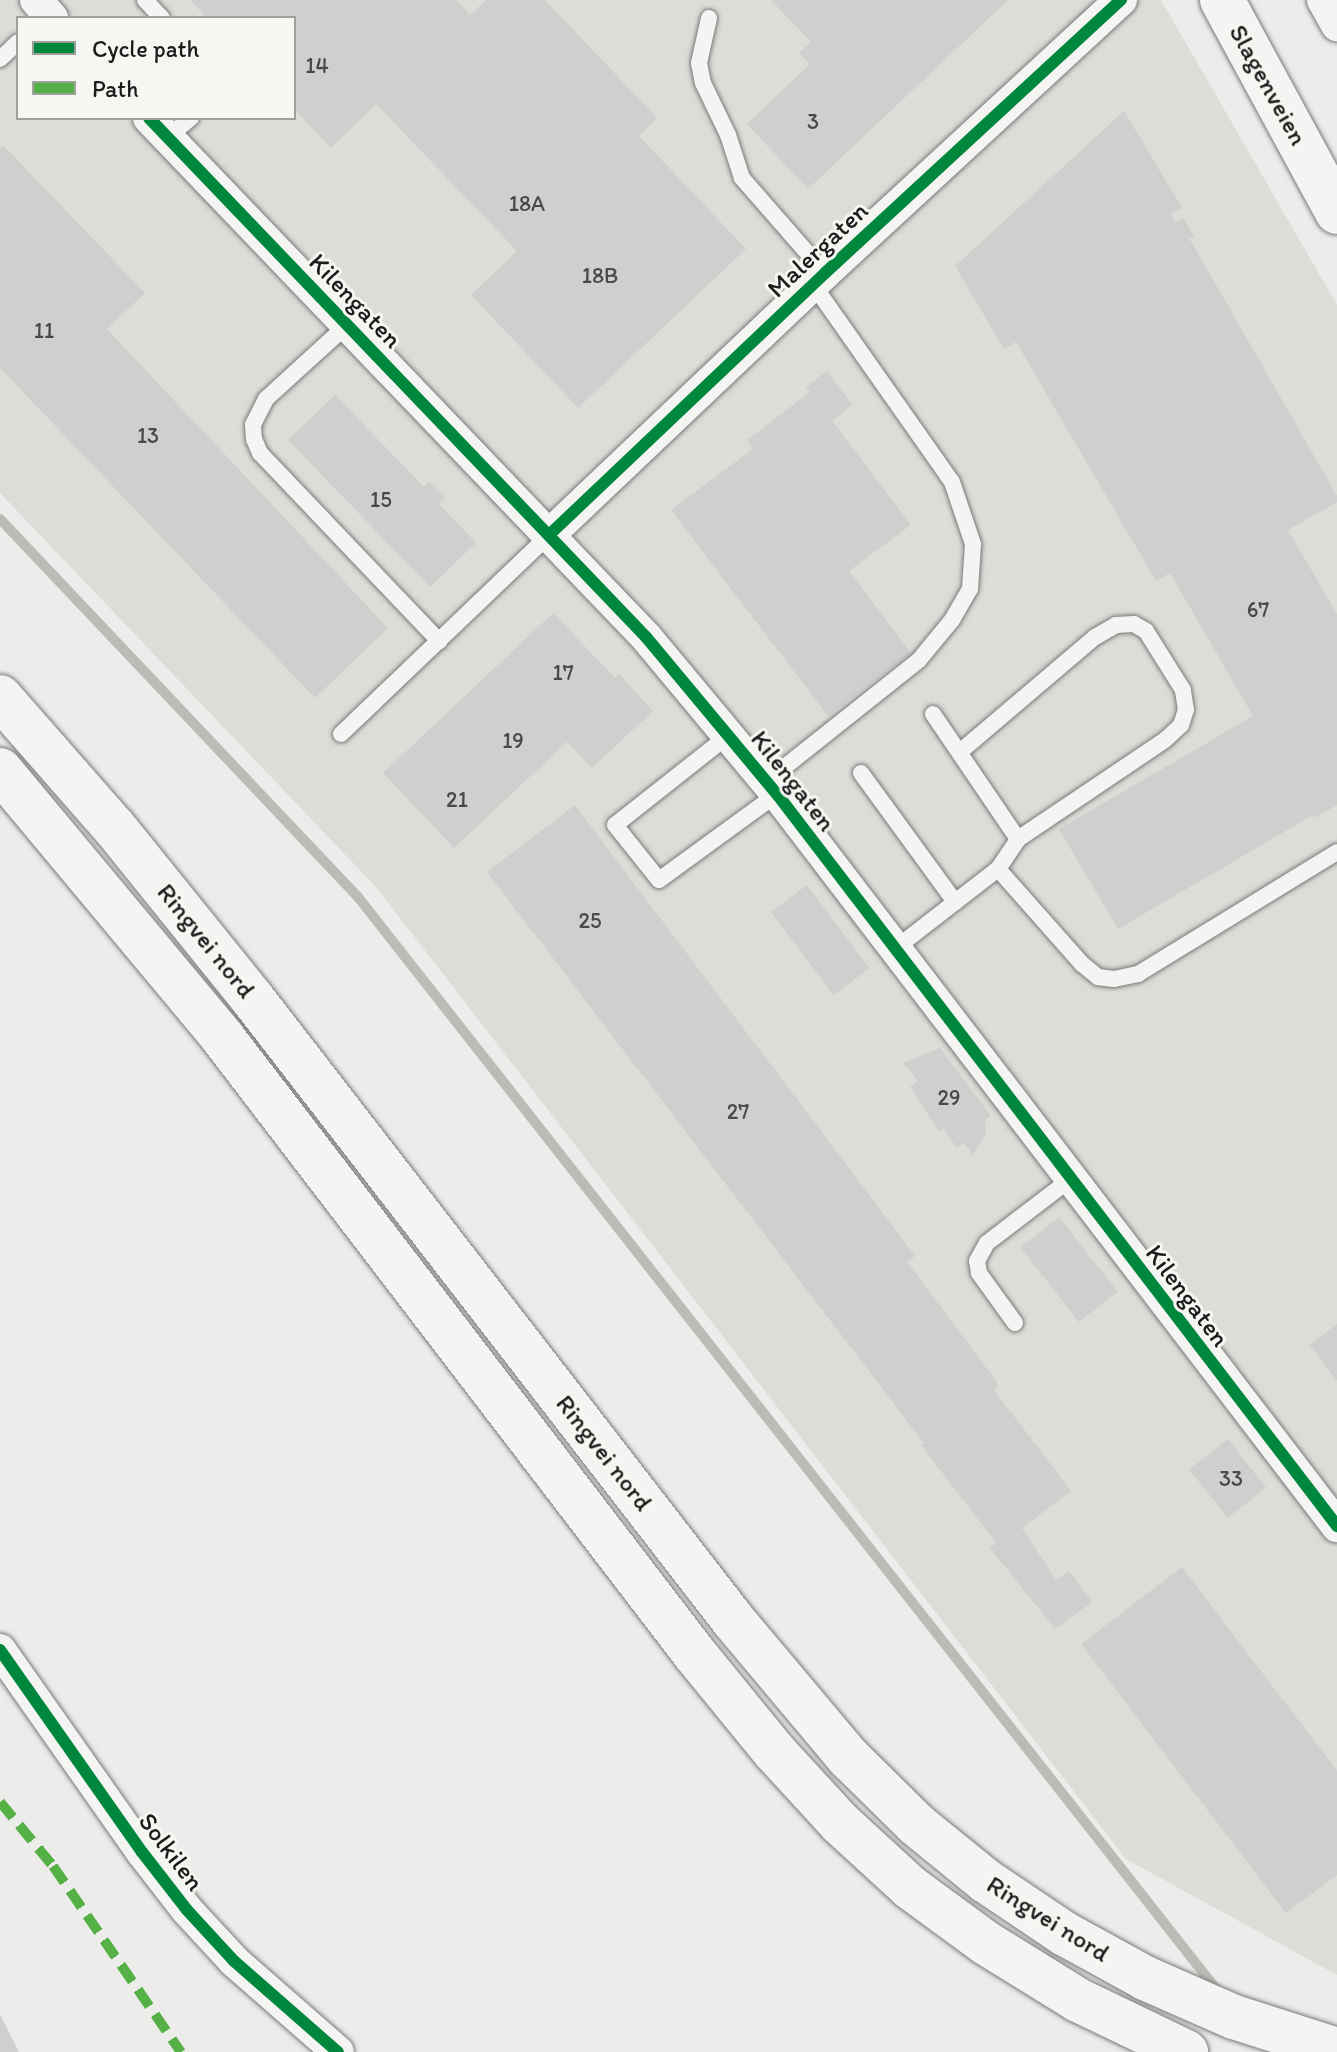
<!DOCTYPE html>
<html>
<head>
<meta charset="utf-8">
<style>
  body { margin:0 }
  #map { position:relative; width:1337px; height:2052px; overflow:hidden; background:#ececea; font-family:Itim,sans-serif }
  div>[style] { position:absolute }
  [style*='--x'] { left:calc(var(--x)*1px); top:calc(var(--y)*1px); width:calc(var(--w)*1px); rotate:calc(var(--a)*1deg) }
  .built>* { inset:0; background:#dcdcd9 }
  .stream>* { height:10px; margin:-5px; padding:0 5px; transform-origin:5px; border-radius:5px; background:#bbbbb8 }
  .building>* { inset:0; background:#cfcfce; transform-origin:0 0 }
  .roads { filter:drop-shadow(0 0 2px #7a7a79) drop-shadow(0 0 2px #7a7a79) }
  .service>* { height:16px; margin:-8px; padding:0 8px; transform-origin:8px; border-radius:8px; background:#f4f4f2 }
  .minor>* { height:32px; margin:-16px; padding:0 16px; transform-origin:16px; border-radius:16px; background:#f4f4f2 }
  .secondary>* { height:44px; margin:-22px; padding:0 22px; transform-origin:22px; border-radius:22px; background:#f4f4f2 }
  .primary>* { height:44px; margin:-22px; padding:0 22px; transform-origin:22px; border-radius:22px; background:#f4f4f2 }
  .quiet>* { height:10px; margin-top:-5px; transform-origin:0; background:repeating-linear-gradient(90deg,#55b145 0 20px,transparent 0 30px) }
  .cycleway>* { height:12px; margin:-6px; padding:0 6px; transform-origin:6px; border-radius:6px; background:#00873e }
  span { translate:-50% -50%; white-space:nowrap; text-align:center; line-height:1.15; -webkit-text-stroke:6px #f6f6f2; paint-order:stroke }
  .number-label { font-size:22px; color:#494948 }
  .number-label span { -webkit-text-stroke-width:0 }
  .street-label { font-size:26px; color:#1c1c1c }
  .legend { position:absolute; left:16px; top:16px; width:280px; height:104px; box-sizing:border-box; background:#f6f6f2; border:2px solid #9f9f9c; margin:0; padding:10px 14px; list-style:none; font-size:24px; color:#1c1c1c }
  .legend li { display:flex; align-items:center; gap:16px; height:40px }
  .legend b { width:40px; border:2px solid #9f9f9c }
</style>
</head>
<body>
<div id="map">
  <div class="built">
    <i style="clip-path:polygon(evenodd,0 0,1161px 0,1337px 305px,1337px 1975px,1126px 1859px,376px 887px,0 493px,0 0,18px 18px,294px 18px,294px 118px,18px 118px,18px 18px)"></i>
  </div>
  <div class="stream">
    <i style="--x:0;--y:519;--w:521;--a:46.56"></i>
    <i style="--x:358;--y:897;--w:1395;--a:51.84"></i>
  </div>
  <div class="building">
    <i style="clip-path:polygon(190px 0,457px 0,470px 15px,486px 0,545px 0,657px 118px,639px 136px,746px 249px,578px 408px,471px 295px,517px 251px,376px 104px,331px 148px,294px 109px,294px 18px,207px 18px)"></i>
    <i style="clip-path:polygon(771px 0,1008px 0,808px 189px,747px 124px,810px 64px,799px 53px,811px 42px)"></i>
    <i style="clip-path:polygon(1124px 111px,1182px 208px,1171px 214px,1176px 222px,1183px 218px,1194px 236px,1188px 240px,1191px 241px,1337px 496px,1337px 502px,1288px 530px,1337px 614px,1337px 805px,1314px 818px,1313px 815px,1118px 929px,1059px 829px,1253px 716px,1170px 573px,1156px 581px,1016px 342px,1004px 349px,955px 266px)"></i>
    <i style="clip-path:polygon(3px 145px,145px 293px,107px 329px,388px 628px,315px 698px,0 368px,0 148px)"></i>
    <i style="clip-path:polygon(827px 371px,852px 405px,832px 421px,911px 525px,849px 571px,911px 653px,828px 716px,671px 510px,753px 449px,747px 440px,810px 392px,806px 387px)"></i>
    <i style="clip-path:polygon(335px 395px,424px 487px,429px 482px,445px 498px,439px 504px,476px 543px,430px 587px,288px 440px)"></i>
    <i style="clip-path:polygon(553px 613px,615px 678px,619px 674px,653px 711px,592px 768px,567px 742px,454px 848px,383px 773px)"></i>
    <i style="clip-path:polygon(575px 805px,915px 1256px,907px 1262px,999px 1385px,994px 1390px,1071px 1491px,1022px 1528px,1056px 1580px,1069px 1571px,1092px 1602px,1055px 1629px,990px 1548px,996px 1543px,921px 1445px,924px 1443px,487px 872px)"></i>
    <i style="left:807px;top:885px;width:104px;height:45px;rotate:53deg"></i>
    <i style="clip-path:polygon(940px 1048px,991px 1116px,985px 1120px,986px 1133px,973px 1155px,964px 1143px,957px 1148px,943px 1129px,939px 1131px,910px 1087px,918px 1081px,903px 1063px)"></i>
    <i style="left:1059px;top:1217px;width:95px;height:49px;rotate:52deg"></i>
    <i style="clip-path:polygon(1337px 1324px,1337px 1381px,1310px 1345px)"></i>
    <i style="left:1228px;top:1439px;width:62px;height:49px;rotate:52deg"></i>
    <i style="clip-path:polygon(1182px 1567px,1337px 1771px,1337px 1875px,1286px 1913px,1081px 1644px)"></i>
    <i style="clip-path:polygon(0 2014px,19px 2052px,0 2052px)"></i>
  </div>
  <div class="roads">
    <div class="service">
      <i style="--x:145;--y:0;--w:25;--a:47"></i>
      <i style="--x:709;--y:18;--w:46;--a:102.5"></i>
      <i style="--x:699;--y:63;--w:20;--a:79"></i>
      <i style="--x:703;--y:83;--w:58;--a:64.3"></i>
      <i style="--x:728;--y:135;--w:45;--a:72"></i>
      <i style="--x:742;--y:178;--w:126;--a:48.9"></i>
      <i style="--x:0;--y:59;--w:25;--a:-43"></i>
      <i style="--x:168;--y:137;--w:30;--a:-40"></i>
      <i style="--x:347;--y:325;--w:110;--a:137.6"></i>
      <i style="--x:266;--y:399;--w:29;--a:117"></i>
      <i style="--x:253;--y:425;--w:14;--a:86"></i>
      <i style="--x:254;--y:439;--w:15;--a:67"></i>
      <i style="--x:260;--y:453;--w:260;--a:46.4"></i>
      <i style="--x:933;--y:714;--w:151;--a:55.8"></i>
      <i style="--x:341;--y:734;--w:288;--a:-43.7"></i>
      <i style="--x:729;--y:735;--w:145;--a:141.7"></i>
      <i style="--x:615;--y:825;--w:70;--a:51.3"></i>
      <i style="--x:659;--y:880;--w:146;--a:-36.1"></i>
      <i style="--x:861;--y:773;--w:160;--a:53.9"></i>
      <i style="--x:767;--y:781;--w:194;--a:-38.5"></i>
      <i style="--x:919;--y:660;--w:52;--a:-50.5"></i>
      <i style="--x:952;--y:620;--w:36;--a:-60"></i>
      <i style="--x:970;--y:589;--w:45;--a:-86.2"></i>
      <i style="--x:973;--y:544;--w:65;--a:-108.7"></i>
      <i style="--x:952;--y:482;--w:242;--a:-125.1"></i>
      <i style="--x:998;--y:869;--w:127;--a:48.5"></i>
      <i style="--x:1082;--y:964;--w:21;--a:39"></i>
      <i style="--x:1098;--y:977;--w:16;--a:7"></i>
      <i style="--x:1114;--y:979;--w:25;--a:-12"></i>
      <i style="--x:1138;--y:974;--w:233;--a:-31.5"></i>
      <i style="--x:896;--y:948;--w:129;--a:-37.8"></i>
      <i style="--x:998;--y:869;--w:36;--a:-56"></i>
      <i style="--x:1018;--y:839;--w:177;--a:-34"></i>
      <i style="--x:1165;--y:740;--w:22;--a:-43"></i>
      <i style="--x:1181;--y:725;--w:16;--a:-72"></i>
      <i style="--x:1186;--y:710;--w:20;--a:-99"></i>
      <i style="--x:1183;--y:690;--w:70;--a:-122.1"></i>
      <i style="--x:1146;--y:631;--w:14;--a:-150"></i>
      <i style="--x:1134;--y:624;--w:18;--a:177"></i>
      <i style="--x:1116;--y:625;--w:24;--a:150"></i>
      <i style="--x:1095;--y:637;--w:177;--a:139.6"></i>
      <i style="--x:1015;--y:1323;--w:62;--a:-125.8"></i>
      <i style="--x:979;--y:1273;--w:12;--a:-99"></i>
      <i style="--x:977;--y:1261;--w:21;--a:-61"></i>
      <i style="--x:987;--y:1243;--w:107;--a:-37.4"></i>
    </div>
    <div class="minor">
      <i style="--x:36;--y:0;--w:24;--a:48"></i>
      <i style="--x:1323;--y:0;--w:29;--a:61"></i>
      <i style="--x:149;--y:118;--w:719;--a:46.24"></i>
      <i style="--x:646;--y:637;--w:204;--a:50.2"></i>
      <i style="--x:777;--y:794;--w:922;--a:52.58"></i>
      <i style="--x:549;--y:535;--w:381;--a:-43.5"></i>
      <i style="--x:825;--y:273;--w:403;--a:-42.7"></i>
      <i style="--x:0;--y:1650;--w:247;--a:54.9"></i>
      <i style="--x:142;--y:1852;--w:73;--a:52.2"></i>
      <i style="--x:187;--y:1910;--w:69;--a:47.3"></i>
      <i style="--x:234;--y:1961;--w:138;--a:41.2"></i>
    </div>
    <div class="secondary">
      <i style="--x:1222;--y:0;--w:241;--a:61.5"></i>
    </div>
    <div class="primary">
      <i style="--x:0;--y:697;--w:173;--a:48.8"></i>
      <i style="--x:114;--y:827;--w:220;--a:51.1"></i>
      <i style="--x:252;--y:998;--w:786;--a:52.28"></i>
      <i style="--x:733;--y:1620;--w:180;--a:50"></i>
      <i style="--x:849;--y:1758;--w:95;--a:44.6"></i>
      <i style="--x:917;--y:1825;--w:89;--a:39.1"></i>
      <i style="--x:986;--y:1881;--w:95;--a:33.9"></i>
      <i style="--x:1065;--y:1934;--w:91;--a:28.8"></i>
      <i style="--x:1145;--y:1978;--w:97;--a:23.7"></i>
      <i style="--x:1234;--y:2017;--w:108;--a:17.8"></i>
      <i style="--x:0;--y:770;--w:349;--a:50.2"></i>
      <i style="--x:223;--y:1038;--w:775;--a:52.55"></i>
      <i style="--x:694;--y:1653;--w:127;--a:50.8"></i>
      <i style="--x:774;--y:1751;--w:98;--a:47.5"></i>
      <i style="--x:840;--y:1823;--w:96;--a:42.5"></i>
      <i style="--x:911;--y:1888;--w:93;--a:36.3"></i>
      <i style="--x:986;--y:1943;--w:108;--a:31.8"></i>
      <i style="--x:1078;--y:2000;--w:120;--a:25.7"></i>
    </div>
  </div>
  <div class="quiet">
    <i style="--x:0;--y:1802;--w:83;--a:50.4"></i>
    <i style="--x:53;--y:1866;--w:226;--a:55.5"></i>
  </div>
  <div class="cycleway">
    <i style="--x:149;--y:118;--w:719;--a:46.24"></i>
    <i style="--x:646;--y:637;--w:204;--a:50.2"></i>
    <i style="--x:777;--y:794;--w:922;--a:52.58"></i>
    <i style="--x:549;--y:535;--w:381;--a:-43.5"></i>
    <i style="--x:825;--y:273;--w:403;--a:-42.7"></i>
    <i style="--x:0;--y:1650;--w:247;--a:54.9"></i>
    <i style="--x:142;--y:1852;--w:73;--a:52.2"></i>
    <i style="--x:187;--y:1910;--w:69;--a:47.3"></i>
    <i style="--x:234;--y:1961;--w:138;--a:41.2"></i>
  </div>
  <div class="number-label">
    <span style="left:317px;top:66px">14</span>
    <span style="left:813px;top:122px">3</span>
    <span style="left:527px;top:204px">18A</span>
    <span style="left:600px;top:276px">18B</span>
    <span style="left:44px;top:331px">11</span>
    <span style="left:148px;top:436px">13</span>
    <span style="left:381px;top:500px">15</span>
    <span style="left:1258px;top:610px">67</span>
    <span style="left:563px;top:673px">17</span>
    <span style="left:513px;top:741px">19</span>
    <span style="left:457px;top:800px">21</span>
    <span style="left:590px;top:921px">25</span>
    <span style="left:949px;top:1098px">29</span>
    <span style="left:738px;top:1112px">27</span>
    <span style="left:1231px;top:1479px">33</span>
  </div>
  <div class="street-label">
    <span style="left:1268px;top:85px;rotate:61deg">Slagenveien</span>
    <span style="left:818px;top:250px;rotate:-43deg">Malergaten</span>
    <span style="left:355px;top:301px;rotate:46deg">Kilengaten</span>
    <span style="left:793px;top:781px;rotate:52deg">Kilengaten</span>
    <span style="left:206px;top:941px;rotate:51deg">Ringvei nord</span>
    <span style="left:1187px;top:1296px;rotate:53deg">Kilengaten</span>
    <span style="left:604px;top:1453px;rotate:52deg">Ringvei nord</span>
    <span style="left:171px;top:1852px;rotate:53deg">Solkilen</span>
    <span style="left:1048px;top:1919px;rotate:32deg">Ringvei nord</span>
  </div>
  <ul class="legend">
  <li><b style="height:10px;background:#00873e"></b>Cycle path</li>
  <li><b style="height:10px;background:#55b145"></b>Path</li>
  </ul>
</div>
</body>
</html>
